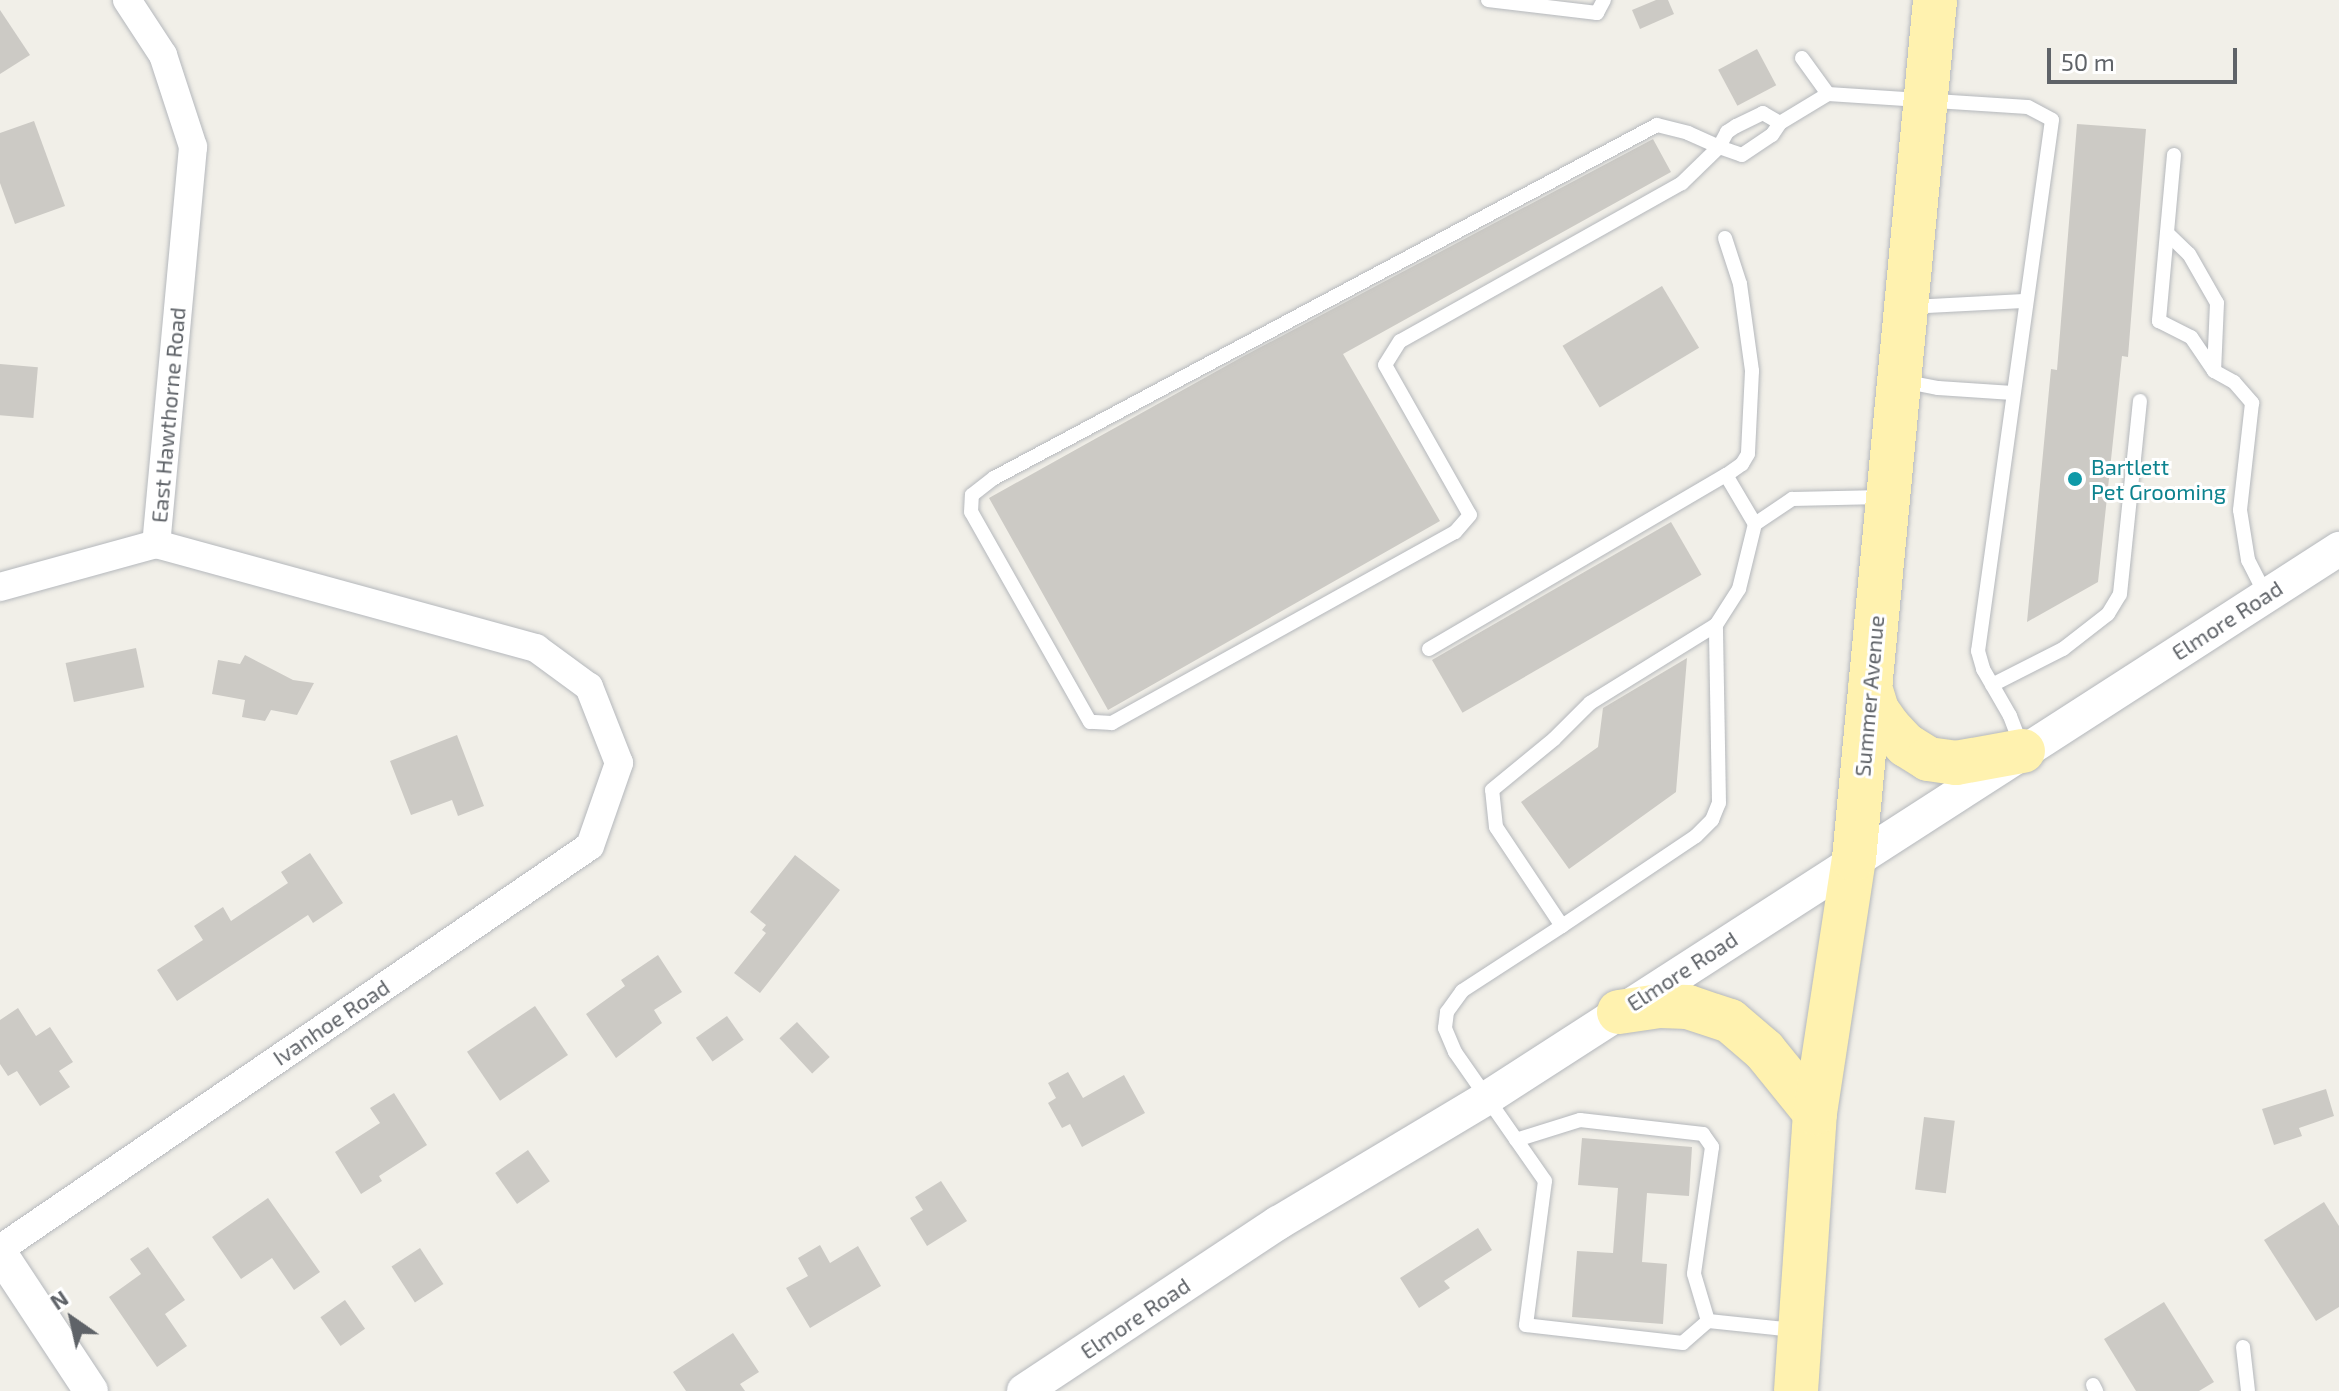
<!DOCTYPE html>
<html>
<head>
<meta charset="utf-8">
<style>
  body { margin:0 }
  #map { position:relative; width:2339px; height:1391px; overflow:hidden; background:#f1efe8; font-family:"Exo 2",sans-serif }
  div>[style] { position:absolute }
  [style*='--x'] { left:calc(var(--x)*1px); top:calc(var(--y)*1px); width:calc(var(--w)*1px); rotate:calc(var(--a)*1deg) }
  .building>* { inset:0; background:#cccac5; transform-origin:0 0 }
  .roads { filter:drop-shadow(0 0 2px #b5b8bc) drop-shadow(0 0 2px #b5b8bc) }
  .service>* { height:14px; margin:-7px; padding:0 7px; transform-origin:7px; border-radius:7px; background:#fff }
  .minor>* { height:28px; margin:-14px; padding:0 14px; transform-origin:14px; border-radius:14px; background:#fff }
  .tertiary>* { height:34px; margin:-17px; padding:0 17px; transform-origin:17px; border-radius:17px; background:#fff }
  .primary>* { height:44px; margin:-22px; padding:0 22px; transform-origin:22px; border-radius:22px; background:#fff2af }
  .dots>* { width:22px; height:22px; translate:-50% -50%; box-sizing:border-box; border:4px solid #fff; border-radius:50% }
  span { translate:-50% -50%; white-space:nowrap; text-align:center; line-height:1.15; -webkit-text-stroke:6px #fff; paint-order:stroke }
  .street-label { font-size:22px; color:#5f6368 }
  .culture-label { font-size:22px; color:#0d838f }
  .left { translate:0 -50%; text-align:left }
  .north { position:absolute; left:32px; top:1279px; width:80px; height:80px; -webkit-text-stroke:6px #fff; paint-order:stroke; rotate:326deg; font-size:22px; font-weight:700; line-height:32px; text-align:center; color:#5f6368 }
  .north::after { content:''; display:block; margin:auto; width:28px; height:36px; background:#5f6368; clip-path:polygon(50% 0,100% 100%,50% 72%,0 100%) }
  .scale { position:absolute; left:2047px; top:48px; width:190px; height:36px; box-sizing:border-box; border:4px solid #5f6368; border-top:0; padding-left:10px; font-size:24px; line-height:28px; white-space:nowrap; color:#5f6368; -webkit-text-stroke:6px #fff; paint-order:stroke }
</style>
</head>
<body>
<div id="map">
  <div class="building">
    <i style="clip-path:polygon(1656px 0,1668px 0,1674px 14px,1640px 29px,1632px 10px)"></i>
    <i style="clip-path:polygon(0 10px,30px 55px,0 74px)"></i>
    <i style="left:1757px;top:49px;width:41px;height:44px;rotate:62deg"></i>
    <i style="clip-path:polygon(34px 121px,65px 206px,15px 224px,0 183px,0 133px)"></i>
    <i style="clip-path:polygon(2077px 124px,2146px 129px,2128px 357px,2122px 356px,2098px 582px,2027px 622px,2051px 369px,2057px 370px)"></i>
    <i style="clip-path:polygon(1653px 139px,1671px 172px,1343px 354px,1440px 521px,1108px 710px,989px 498px,1242px 357px)"></i>
    <i style="left:1662px;top:286px;width:72px;height:116px;rotate:59deg"></i>
    <i style="left:0;top:364px;width:38px;height:51px;rotate:5deg"></i>
    <i style="left:1671px;top:522px;width:61px;height:276px;rotate:60deg"></i>
    <i style="left:136px;top:648px;width:40px;height:72px;rotate:78deg"></i>
    <i style="clip-path:polygon(245px 655px,293px 680px,314px 683px,297px 715px,271px 710px,265px 721px,242px 717px,245px 700px,212px 694px,218px 660px,240px 664px)"></i>
    <i style="clip-path:polygon(1687px 658px,1676px 792px,1569px 869px,1521px 802px,1598px 747px,1603px 708px)"></i>
    <i style="clip-path:polygon(457px 735px,484px 806px,458px 816px,452px 800px,411px 815px,390px 761px)"></i>
    <i style="clip-path:polygon(310px 853px,343px 903px,313px 923px,308px 915px,177px 1001px,157px 970px,203px 940px,194px 926px,223px 907px,231px 921px,288px 883px,281px 872px)"></i>
    <i style="clip-path:polygon(795px 855px,840px 890px,760px 993px,734px 973px,766px 933px,762px 930px,766px 925px,750px 912px)"></i>
    <i style="clip-path:polygon(658px 955px,682px 992px,654px 1010px,662px 1023px,616px 1058px,586px 1014px,625px 986px,621px 980px)"></i>
    <i style="left:535px;top:1006px;width:59px;height:82px;rotate:56deg"></i>
    <i style="clip-path:polygon(18px 1008px,36px 1036px,50px 1027px,73px 1062px,59px 1071px,70px 1087px,40px 1106px,17px 1071px,8px 1076px,0 1064px,0 1020px)"></i>
    <i style="left:727px;top:1016px;width:29px;height:38px;rotate:55deg"></i>
    <i style="left:797px;top:1022px;width:48px;height:24px;rotate:47deg"></i>
    <i style="clip-path:polygon(1068px 1072px,1083px 1098px,1124px 1075px,1145px 1113px,1082px 1147px,1070px 1124px,1062px 1128px,1048px 1103px,1056px 1098px,1048px 1083px)"></i>
    <i style="clip-path:polygon(2326px 1089px,2334px 1116px,2299px 1128px,2302px 1136px,2274px 1145px,2262px 1109px)"></i>
    <i style="clip-path:polygon(394px 1093px,427px 1145px,379px 1176px,382px 1181px,361px 1194px,335px 1152px,380px 1123px,370px 1108px)"></i>
    <i style="left:1924px;top:1117px;width:31px;height:73px;rotate:7deg"></i>
    <i style="clip-path:polygon(1582px 1138px,1692px 1147px,1689px 1196px,1647px 1193px,1642px 1262px,1667px 1264px,1663px 1324px,1572px 1317px,1577px 1251px,1613px 1253px,1618px 1188px,1578px 1185px)"></i>
    <i style="left:528px;top:1150px;width:38px;height:40px;rotate:55deg"></i>
    <i style="clip-path:polygon(941px 1181px,967px 1221px,927px 1246px,910px 1218px,923px 1210px,915px 1197px)"></i>
    <i style="clip-path:polygon(268px 1198px,320px 1272px,294px 1290px,272px 1258px,241px 1279px,212px 1237px)"></i>
    <i style="clip-path:polygon(2324px 1202px,2339px 1226px,2339px 1307px,2316px 1321px,2264px 1240px)"></i>
    <i style="clip-path:polygon(1478px 1228px,1492px 1250px,1444px 1281px,1450px 1288px,1419px 1308px,1400px 1278px)"></i>
    <i style="clip-path:polygon(820px 1245px,830px 1263px,858px 1246px,881px 1286px,810px 1328px,786px 1288px,808px 1276px,798px 1258px)"></i>
    <i style="clip-path:polygon(148px 1247px,185px 1300px,165px 1314px,187px 1346px,157px 1367px,109px 1297px,141px 1274px,130px 1259px)"></i>
    <i style="left:420px;top:1248px;width:43px;height:34px;rotate:57deg"></i>
    <i style="left:345px;top:1300px;width:35px;height:30px;rotate:55deg"></i>
    <i style="clip-path:polygon(2164px 1302px,2214px 1382px,2199px 1391px,2136px 1391px,2104px 1339px)"></i>
    <i style="clip-path:polygon(733px 1333px,759px 1372px,740px 1384px,745px 1391px,686px 1391px,673px 1372px)"></i>
  </div>
  <div class="roads">
    <div class="service">
      <i style="--x:1488;--y:0;--w:110;--a:6.8"></i>
      <i style="--x:1597;--y:13;--w:15;--a:-62"></i>
      <i style="--x:1802;--y:58;--w:44;--a:54.2"></i>
      <i style="--x:1828;--y:94;--w:200;--a:3.7"></i>
      <i style="--x:2028;--y:107;--w:27;--a:28"></i>
      <i style="--x:2052;--y:120;--w:536;--a:97.93"></i>
      <i style="--x:1978;--y:651;--w:19;--a:74"></i>
      <i style="--x:1983;--y:669;--w:54;--a:60.1"></i>
      <i style="--x:2010;--y:716;--w:31;--a:69"></i>
      <i style="--x:1780;--y:123;--w:20;--a:-150"></i>
      <i style="--x:1763;--y:113;--w:30;--a:154"></i>
      <i style="--x:1736;--y:126;--w:11;--a:146"></i>
      <i style="--x:1727;--y:132;--w:17;--a:118"></i>
      <i style="--x:1719;--y:147;--w:52;--a:135.8"></i>
      <i style="--x:1682;--y:183;--w:323;--a:150.7"></i>
      <i style="--x:1400;--y:341;--w:28;--a:122"></i>
      <i style="--x:1385;--y:365;--w:172;--a:60.5"></i>
      <i style="--x:1470;--y:515;--w:23;--a:131"></i>
      <i style="--x:1455;--y:532;--w:393;--a:150.9"></i>
      <i style="--x:1112;--y:723;--w:22;--a:-177"></i>
      <i style="--x:1090;--y:722;--w:241;--a:-119.5"></i>
      <i style="--x:971;--y:512;--w:17;--a:-87"></i>
      <i style="--x:972;--y:495;--w:28;--a:-38"></i>
      <i style="--x:994;--y:478;--w:751;--a:-28.03"></i>
      <i style="--x:1657;--y:125;--w:32;--a:14"></i>
      <i style="--x:1688;--y:133;--w:34;--a:24"></i>
      <i style="--x:1719;--y:147;--w:24;--a:19"></i>
      <i style="--x:1742;--y:155;--w:36;--a:-34"></i>
      <i style="--x:1772;--y:135;--w:14;--a:-56"></i>
      <i style="--x:1780;--y:123;--w:56;--a:-31.1"></i>
      <i style="--x:2174;--y:155;--w:167;--a:95.2"></i>
      <i style="--x:2159;--y:321;--w:36;--a:27"></i>
      <i style="--x:2191;--y:337;--w:41;--a:55.9"></i>
      <i style="--x:2214;--y:371;--w:23;--a:29"></i>
      <i style="--x:2234;--y:382;--w:28;--a:49"></i>
      <i style="--x:2252;--y:403;--w:108;--a:96.4"></i>
      <i style="--x:2240;--y:510;--w:51;--a:80.9"></i>
      <i style="--x:2248;--y:560;--w:39;--a:63"></i>
      <i style="--x:2167;--y:233;--w:30;--a:44"></i>
      <i style="--x:2189;--y:254;--w:56;--a:60.3"></i>
      <i style="--x:2217;--y:303;--w:68;--a:92.5"></i>
      <i style="--x:1725;--y:238;--w:48;--a:71.9"></i>
      <i style="--x:1740;--y:284;--w:88;--a:82.1"></i>
      <i style="--x:1752;--y:371;--w:83;--a:92.8"></i>
      <i style="--x:1748;--y:454;--w:12;--a:121"></i>
      <i style="--x:1742;--y:464;--w:19;--a:145"></i>
      <i style="--x:1910;--y:307;--w:116;--a:-3"></i>
      <i style="--x:1902;--y:381;--w:37;--a:11"></i>
      <i style="--x:1938;--y:388;--w:75;--a:3.8"></i>
      <i style="--x:1429;--y:649;--w:344;--a:-30.4"></i>
      <i style="--x:1726;--y:475;--w:57;--a:59.4"></i>
      <i style="--x:1992;--y:685;--w:80;--a:-26.9"></i>
      <i style="--x:2063;--y:649;--w:57;--a:-37.9"></i>
      <i style="--x:2108;--y:614;--w:23;--a:-59"></i>
      <i style="--x:2120;--y:594;--w:194;--a:-84.1"></i>
      <i style="--x:1562;--y:926;--w:161;--a:-33.9"></i>
      <i style="--x:1696;--y:836;--w:23;--a:-45"></i>
      <i style="--x:1712;--y:820;--w:18;--a:-68"></i>
      <i style="--x:1719;--y:803;--w:178;--a:-91"></i>
      <i style="--x:1516;--y:1140;--w:67;--a:-17.4"></i>
      <i style="--x:1580;--y:1120;--w:124;--a:6.5"></i>
      <i style="--x:1703;--y:1134;--w:16;--a:55"></i>
      <i style="--x:1712;--y:1147;--w:128;--a:98.1"></i>
      <i style="--x:1694;--y:1274;--w:49;--a:73.4"></i>
      <i style="--x:1794;--y:1330;--w:86;--a:-174"></i>
      <i style="--x:1708;--y:1321;--w:33;--a:139"></i>
      <i style="--x:1683;--y:1343;--w:158;--a:-173.5"></i>
      <i style="--x:1526;--y:1325;--w:145;--a:-82.5"></i>
      <i style="--x:1545;--y:1181;--w:157;--a:-124.9"></i>
      <i style="--x:1455;--y:1052;--w:26;--a:-113"></i>
      <i style="--x:1445;--y:1028;--w:16;--a:-83"></i>
      <i style="--x:1447;--y:1012;--w:26;--a:-54"></i>
      <i style="--x:1462;--y:991;--w:119;--a:-33"></i>
      <i style="--x:1562;--y:926;--w:119;--a:-123.7"></i>
      <i style="--x:1496;--y:827;--w:37;--a:-96"></i>
      <i style="--x:1492;--y:790;--w:80;--a:-39.4"></i>
      <i style="--x:1554;--y:739;--w:51;--a:-45"></i>
      <i style="--x:1590;--y:703;--w:148;--a:-31.8"></i>
      <i style="--x:1716;--y:625;--w:43;--a:-57.4"></i>
      <i style="--x:1739;--y:589;--w:67;--a:-76.2"></i>
      <i style="--x:1755;--y:524;--w:45;--a:-34"></i>
      <i style="--x:1792;--y:499;--w:91;--a:-1.3"></i>
      <i style="--x:2243;--y:1347;--w:44;--a:83.5"></i>
      <i style="--x:2093;--y:1385;--w:7;--a:63"></i>
    </div>
    <div class="minor">
      <i style="--x:127;--y:0;--w:66;--a:56.8"></i>
      <i style="--x:163;--y:55;--w:97;--a:71.9"></i>
      <i style="--x:193;--y:147;--w:399;--a:95.3"></i>
      <i style="--x:0;--y:587;--w:162;--a:-15.4"></i>
      <i style="--x:0;--y:1249;--w:714;--a:-34.34"></i>
      <i style="--x:590;--y:846;--w:88;--a:-70.7"></i>
      <i style="--x:619;--y:763;--w:82;--a:-111.5"></i>
      <i style="--x:589;--y:687;--w:66;--a:-143.7"></i>
      <i style="--x:536;--y:648;--w:394;--a:-164.7"></i>
    </div>
    <div class="tertiary">
      <i style="--x:0;--y:1253;--w:165;--a:56.6"></i>
      <i style="--x:1024;--y:1391;--w:305;--a:-33.5"></i>
      <i style="--x:1278;--y:1223;--w:244;--a:-30.9"></i>
      <i style="--x:1487;--y:1098;--w:1014;--a:-32.8"></i>
    </div>
    <div class="primary">
      <i style="--x:1870;--y:687;--w:24;--a:73"></i>
      <i style="--x:1877;--y:710;--w:21;--a:55"></i>
      <i style="--x:1889;--y:727;--w:25;--a:47"></i>
      <i style="--x:1906;--y:745;--w:26;--a:32"></i>
      <i style="--x:1928;--y:759;--w:28;--a:8"></i>
      <i style="--x:1956;--y:763;--w:68;--a:-10.2"></i>
      <i style="--x:1619;--y:1012;--w:41;--a:-8.3"></i>
      <i style="--x:1660;--y:1006;--w:28;--a:2"></i>
      <i style="--x:1688;--y:1007;--w:44;--a:18.4"></i>
      <i style="--x:1730;--y:1021;--w:45;--a:40.5"></i>
      <i style="--x:1764;--y:1050;--w:81;--a:51"></i>
      <i style="--x:1796;--y:1391;--w:279;--a:-86.1"></i>
      <i style="--x:1815;--y:1113;--w:257;--a:-81.3"></i>
      <i style="--x:1854;--y:859;--w:863;--a:-84.61"></i>
    </div>
  </div>
  <div class="dots">
    <i style="left:2075px;top:479px;background:#0f9aa8"></i>
  </div>
  <div class="street-label">
    <span style="left:168px;top:415px;rotate:-85deg">East Hawthorne Road</span>
    <span style="left:2227px;top:620px;rotate:-33deg">Elmore Road</span>
    <span style="left:1869px;top:696px;rotate:-85deg">Summer Avenue</span>
    <span style="left:1682px;top:971px;rotate:-33deg">Elmore Road</span>
    <span style="left:331px;top:1022px;rotate:-34deg">Ivanhoe Road</span>
    <span style="left:1135px;top:1318px;rotate:-34deg">Elmore Road</span>
  </div>
  <div class="culture-label">
    <span class="left" style="left:2091px;top:479px">Bartlett<br>Pet Grooming</span>
  </div>
  <div class="north">N</div>
  <div class="scale">50 m</div>
</div>
</body>
</html>
